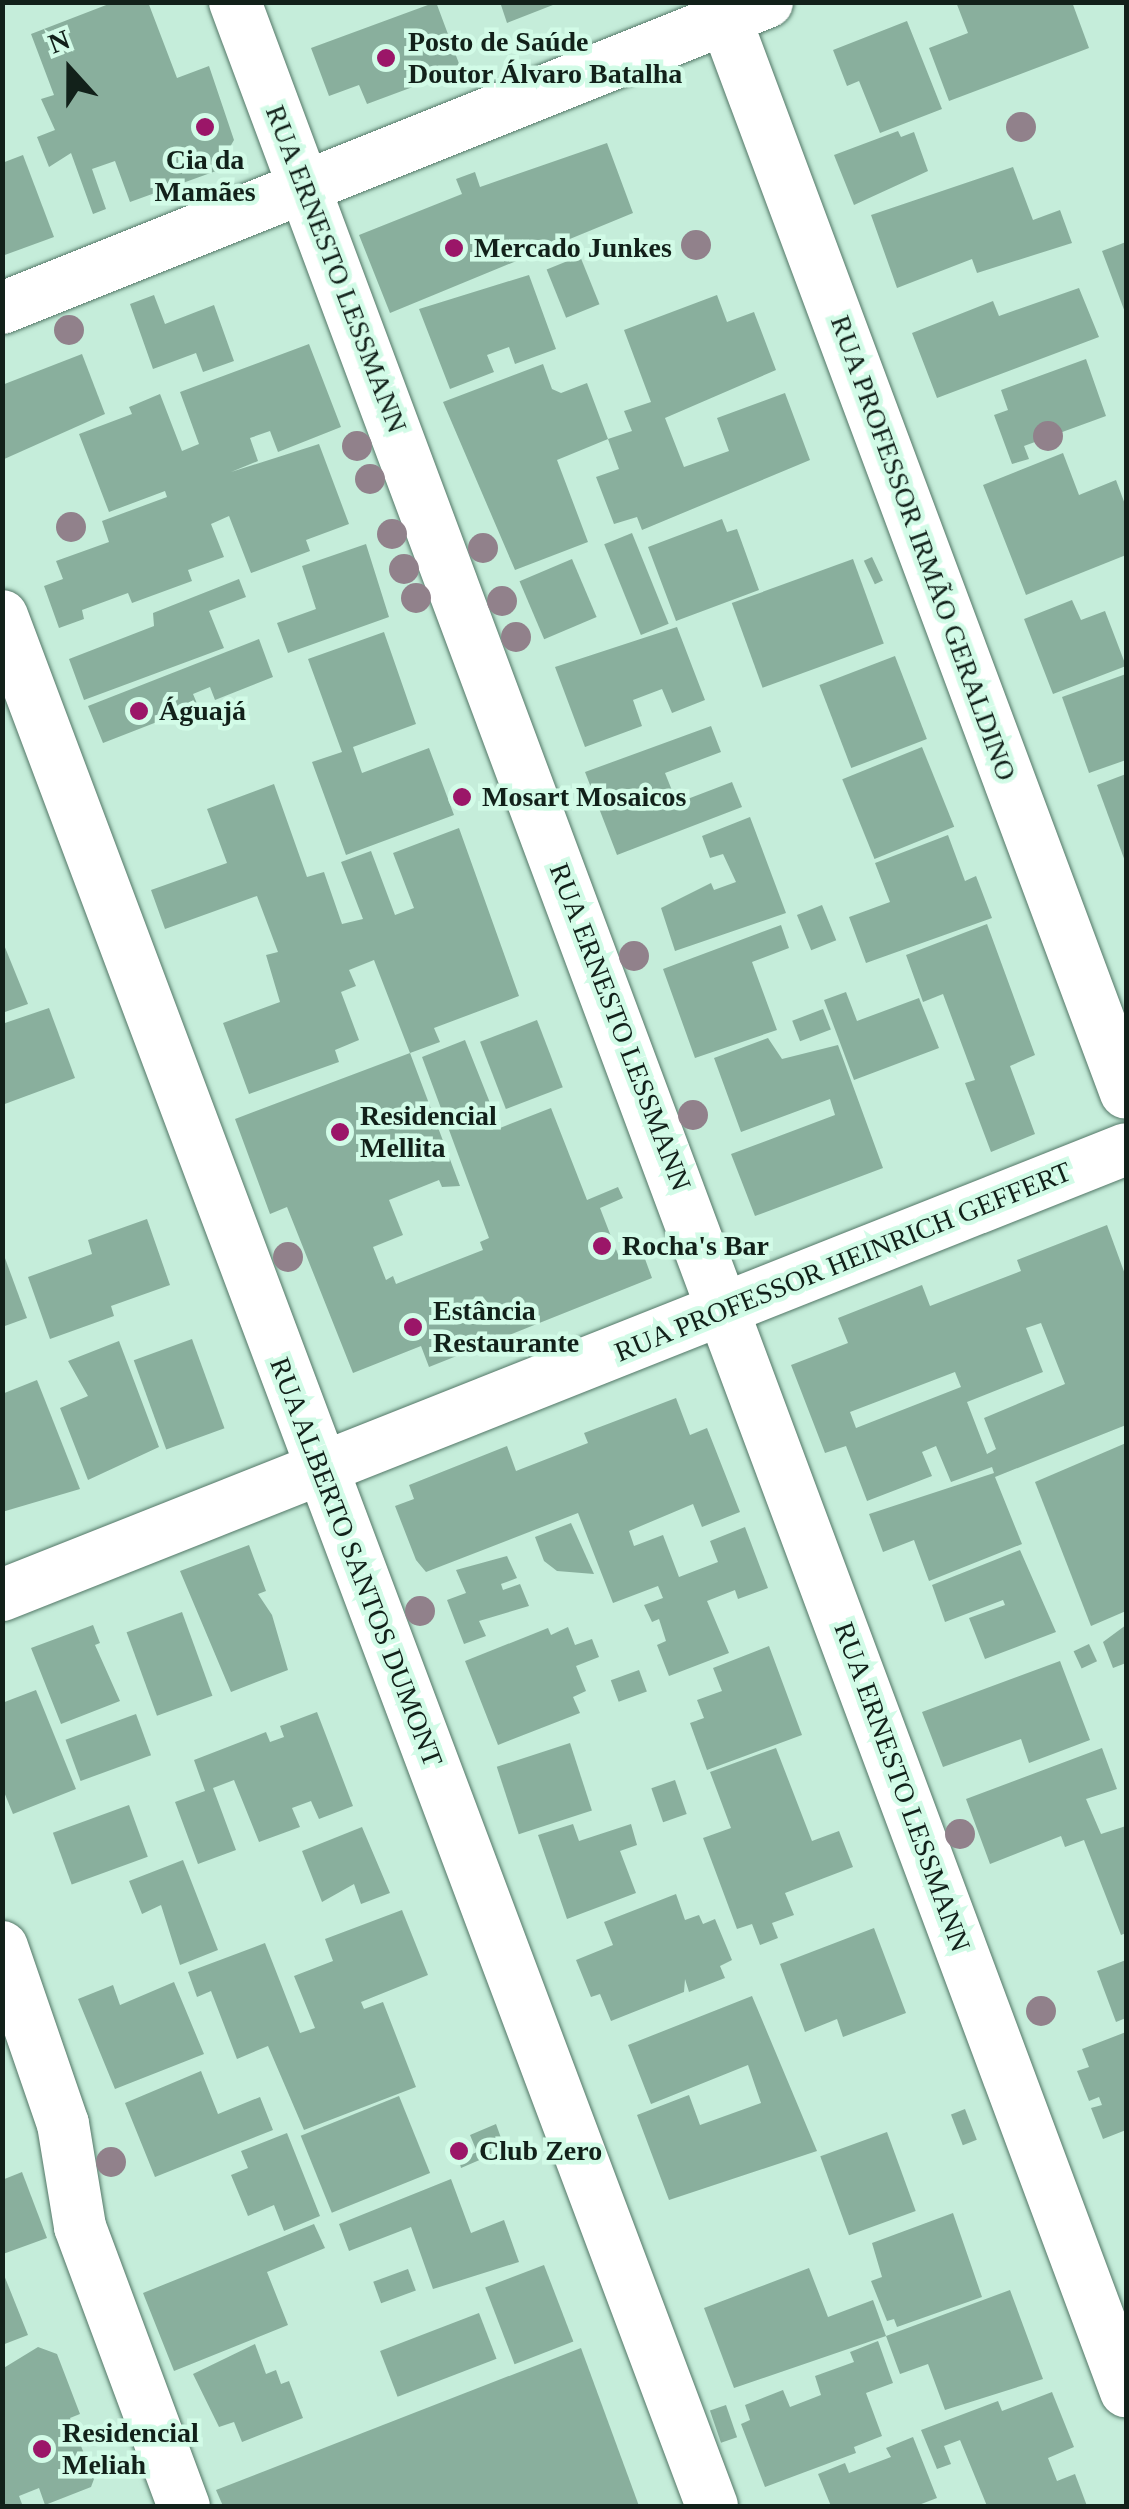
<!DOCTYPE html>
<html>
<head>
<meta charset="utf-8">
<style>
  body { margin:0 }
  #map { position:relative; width:1129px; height:2509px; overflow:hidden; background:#c5edda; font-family:Georgia,serif }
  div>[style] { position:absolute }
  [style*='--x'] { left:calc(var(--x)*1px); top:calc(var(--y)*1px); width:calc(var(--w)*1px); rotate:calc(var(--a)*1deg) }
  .building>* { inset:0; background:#89af9d; transform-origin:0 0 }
  .roads { filter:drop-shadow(0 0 2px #537767) drop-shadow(0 0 2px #537767) }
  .street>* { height:52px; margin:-26px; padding:0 26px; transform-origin:26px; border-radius:26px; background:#fff }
  .trees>* { width:30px; height:30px; margin:-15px; border-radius:50%; background:#91818b }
  .dots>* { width:28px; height:28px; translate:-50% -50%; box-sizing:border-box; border:5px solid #d2fbe7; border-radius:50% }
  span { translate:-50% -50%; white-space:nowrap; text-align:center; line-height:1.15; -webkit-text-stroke:9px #d2fbe7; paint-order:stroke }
  .poi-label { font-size:28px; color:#12211a; font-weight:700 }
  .left { translate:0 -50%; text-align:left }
  .street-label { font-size:28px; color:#12211a }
  .frame { position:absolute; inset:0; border:5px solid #12211a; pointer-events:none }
  .north { position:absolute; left:20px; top:20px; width:100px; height:100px; -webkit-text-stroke:8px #d2fbe7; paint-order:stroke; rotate:339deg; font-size:28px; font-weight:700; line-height:40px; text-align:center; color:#12211a }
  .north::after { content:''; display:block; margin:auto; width:35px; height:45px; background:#12211a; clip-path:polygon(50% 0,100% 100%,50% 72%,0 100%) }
</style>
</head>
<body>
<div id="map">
  <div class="building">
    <i style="clip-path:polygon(114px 2px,148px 2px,177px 78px,209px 66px,234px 140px,216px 171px,130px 202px,115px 161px,92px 169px,106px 209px,93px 214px,71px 153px,49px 167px,37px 137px,55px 130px,41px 99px,54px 95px,31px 34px)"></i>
    <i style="clip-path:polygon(436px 2px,461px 69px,367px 104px,359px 85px,329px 96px,311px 48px)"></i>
    <i style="clip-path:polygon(500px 2px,558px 2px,558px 3px,507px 23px)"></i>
    <i style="clip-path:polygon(956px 2px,1072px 2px,1089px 48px,949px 101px,929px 48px,968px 33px)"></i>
    <i style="clip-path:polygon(907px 21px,942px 109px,880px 133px,859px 81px,847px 86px,833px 50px)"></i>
    <i style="clip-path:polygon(898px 131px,901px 137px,914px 132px,928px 171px,854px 205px,834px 155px)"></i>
    <i style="clip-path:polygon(607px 143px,633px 213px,390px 313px,359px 235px,462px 194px,456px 179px,475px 172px,480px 187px)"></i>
    <i style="clip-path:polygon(23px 155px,54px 237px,2px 256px,2px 163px)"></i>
    <i style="clip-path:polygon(1013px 167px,1033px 220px,1060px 210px,1072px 243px,977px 273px,972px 259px,897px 288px,871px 215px)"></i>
    <i style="clip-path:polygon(1126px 242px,1126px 315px,1102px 251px)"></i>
    <i style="left:580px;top:256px;width:52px;height:36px;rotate:68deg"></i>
    <i style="clip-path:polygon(529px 275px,556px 349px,515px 364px,509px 347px,487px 355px,494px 372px,450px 389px,419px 309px)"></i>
    <i style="clip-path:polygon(1079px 288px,1099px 337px,937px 398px,912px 333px,993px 301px,999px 316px)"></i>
    <i style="clip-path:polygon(154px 295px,165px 324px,214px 305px,234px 361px,203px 372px,196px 353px,153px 369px,130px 304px)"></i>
    <i style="clip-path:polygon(717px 295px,727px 322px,754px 312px,776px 370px,665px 418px,684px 467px,729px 451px,717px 418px,785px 393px,810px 460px,642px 530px,637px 517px,614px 524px,596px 477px,619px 469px,608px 439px,632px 431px,624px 411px,651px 402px,624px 330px)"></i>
    <i style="clip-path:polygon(309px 344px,341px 427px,278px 452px,270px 431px,250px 438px,258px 461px,231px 472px,319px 444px,349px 524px,306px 540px,310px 551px,251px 573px,229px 516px,211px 524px,224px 557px,188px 570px,192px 581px,132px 603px,128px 593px,82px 610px,84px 619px,59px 628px,44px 586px,63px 579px,56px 561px,109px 542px,102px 521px,167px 497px,165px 491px,109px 512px,79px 434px,132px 414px,129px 407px,160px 394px,182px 451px,199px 444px,180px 392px)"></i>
    <i style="clip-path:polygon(82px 354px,105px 414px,2px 460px,2px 385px)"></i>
    <i style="clip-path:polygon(1086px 359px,1106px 416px,1024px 446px,1029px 459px,1012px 464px,994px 415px,1008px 410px,1001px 390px)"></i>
    <i style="clip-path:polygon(543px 364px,552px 389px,561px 393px,587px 383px,608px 439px,557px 460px,588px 542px,515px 570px,443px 402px)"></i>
    <i style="clip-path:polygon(1063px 453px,1079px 495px,1116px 480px,1126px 507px,1126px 555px,1026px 595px,983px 485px)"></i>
    <i style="clip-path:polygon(722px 519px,727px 532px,737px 529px,759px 590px,676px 621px,648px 547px)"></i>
    <i style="left:632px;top:533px;width:98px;height:30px;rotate:68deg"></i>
    <i style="clip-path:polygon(366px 544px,389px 617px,288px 653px,277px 623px,316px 609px,302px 566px)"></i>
    <i style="left:872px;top:557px;width:26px;height:9px;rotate:65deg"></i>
    <i style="left:572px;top:559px;width:63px;height:57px;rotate:67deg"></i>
    <i style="left:853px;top:559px;width:90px;height:129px;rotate:70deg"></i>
    <i style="clip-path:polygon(239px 579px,246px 597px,209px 611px,224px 648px,84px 700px,69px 659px,154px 626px,153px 613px)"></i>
    <i style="clip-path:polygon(1072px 600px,1081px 620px,1105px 611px,1126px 666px,1053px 694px,1024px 619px)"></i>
    <i style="clip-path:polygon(677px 627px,705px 700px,672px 713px,662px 689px,633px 700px,642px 726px,585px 747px,555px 667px)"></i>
    <i style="clip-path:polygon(384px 632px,416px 724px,353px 747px,362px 773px,429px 748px,454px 815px,346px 855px,312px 762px,342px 752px,308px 659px)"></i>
    <i style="clip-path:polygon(259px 639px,273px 677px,215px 700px,210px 687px,193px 694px,198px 706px,103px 743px,88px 706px)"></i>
    <i style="left:895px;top:656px;width:89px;height:81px;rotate:69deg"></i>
    <i style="clip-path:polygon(1126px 674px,1126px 760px,1089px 773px,1062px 697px)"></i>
    <i style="clip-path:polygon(711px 726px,721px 752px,665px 773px,677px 803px,732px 782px,742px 807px,617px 855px,585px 772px)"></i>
    <i style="left:922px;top:747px;width:86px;height:86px;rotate:68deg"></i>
    <i style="clip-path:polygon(1126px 774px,1126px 864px,1097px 785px)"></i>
    <i style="clip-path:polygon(274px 784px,307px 877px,324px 872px,342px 924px,363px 919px,341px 862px,371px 851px,395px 915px,414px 908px,393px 853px,459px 828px,519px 996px,434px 1028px,440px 1042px,410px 1053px,374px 960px,349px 970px,356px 986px,341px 992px,359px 1040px,335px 1050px,339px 1062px,249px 1094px,223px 1023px,280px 1002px,266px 955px,278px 952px,257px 896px,165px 929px,151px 890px,227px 863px,207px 809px)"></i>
    <i style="clip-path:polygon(750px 817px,786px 913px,675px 951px,661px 908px,711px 883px,714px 890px,736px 882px,723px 854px,710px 858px,702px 836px)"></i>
    <i style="clip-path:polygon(948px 835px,965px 881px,976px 876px,992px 918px,866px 963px,849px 917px,890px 902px,875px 863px)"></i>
    <i style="left:822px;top:905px;width:38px;height:27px;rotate:68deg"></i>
    <i style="clip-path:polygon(987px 924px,1035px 1055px,1010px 1066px,1035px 1134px,991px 1152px,965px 1083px,975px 1080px,943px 994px,923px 1002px,906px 955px)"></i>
    <i style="clip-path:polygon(781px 925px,789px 948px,752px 962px,777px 1030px,695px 1058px,663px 969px)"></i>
    <i style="clip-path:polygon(2px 940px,28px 1004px,2px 1013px)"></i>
    <i style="clip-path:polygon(846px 992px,857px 1021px,919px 998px,939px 1048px,854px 1080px,824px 1000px)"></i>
    <i style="clip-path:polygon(49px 1008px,75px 1078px,2px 1105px,2px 1024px)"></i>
    <i style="left:823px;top:1009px;width:22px;height:33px;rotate:69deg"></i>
    <i style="left:537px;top:1020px;width:72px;height:61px;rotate:69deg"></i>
    <i style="clip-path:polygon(768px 1038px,782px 1059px,838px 1045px,883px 1168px,755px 1216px,731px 1154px,835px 1115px,830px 1099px,741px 1132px,714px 1058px)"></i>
    <i style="clip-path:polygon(465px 1040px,500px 1128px,551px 1108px,587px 1200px,618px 1187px,623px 1198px,600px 1208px,619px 1257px,641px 1248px,652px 1278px,429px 1367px,421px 1346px,353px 1373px,287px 1207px,270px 1214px,235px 1119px,410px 1053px,460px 1186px,442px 1187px,439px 1180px,389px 1200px,403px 1235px,373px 1247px,386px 1280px,393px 1276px,396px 1284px,483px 1250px,480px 1242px,489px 1238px,422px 1057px)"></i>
    <i style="clip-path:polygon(147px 1219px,170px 1285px,111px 1306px,114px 1316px,50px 1339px,28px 1277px,92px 1254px,88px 1240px)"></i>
    <i style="clip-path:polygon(evenodd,1107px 1225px,1126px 1277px,1126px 1425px,995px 1477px,1022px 1544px,929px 1581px,914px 1540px,883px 1552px,869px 1514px,994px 1473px,992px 1467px,951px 1482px,936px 1446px,922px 1452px,932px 1476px,867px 1501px,846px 1446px,825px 1453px,791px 1365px,848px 1343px,838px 1318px,922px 1285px,930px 1306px,1021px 1271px,1017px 1260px,1107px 1225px,1041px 1323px,1065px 1384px,984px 1418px,996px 1449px,987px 1454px,967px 1402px,1043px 1372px,1026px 1328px,1041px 1323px,1107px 1225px,955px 1372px,961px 1387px,856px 1428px,850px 1412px,955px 1372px)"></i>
    <i style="clip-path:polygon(2px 1250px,27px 1318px,2px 1327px)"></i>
    <i style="left:192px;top:1339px;width:95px;height:62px;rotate:70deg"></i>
    <i style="clip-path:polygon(119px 1341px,159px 1447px,88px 1480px,60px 1408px,88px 1396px,68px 1361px)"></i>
    <i style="clip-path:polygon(37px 1380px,80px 1489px,2px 1512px,2px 1394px)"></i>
    <i style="clip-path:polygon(676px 1398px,690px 1435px,707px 1428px,740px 1512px,702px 1527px,693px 1504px,629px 1531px,634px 1546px,663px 1535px,679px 1577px,718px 1562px,710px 1541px,745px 1527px,768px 1588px,738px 1599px,735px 1590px,707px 1601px,729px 1653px,669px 1676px,657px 1645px,666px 1641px,659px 1619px,652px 1622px,644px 1605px,663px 1598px,658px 1586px,613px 1603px,578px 1513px,426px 1572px,416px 1560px,395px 1506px,414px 1499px,409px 1485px,507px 1446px,516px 1471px,588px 1443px,584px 1433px)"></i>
    <i style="clip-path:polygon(1126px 1443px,1126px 1611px,1091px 1626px,1035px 1482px)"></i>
    <i style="clip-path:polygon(571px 1523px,594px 1574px,557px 1571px,544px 1561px,535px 1537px)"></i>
    <i style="clip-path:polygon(249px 1545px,266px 1591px,258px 1594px,272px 1615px,288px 1670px,231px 1692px,180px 1571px)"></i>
    <i style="clip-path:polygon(1020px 1550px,1056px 1632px,985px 1659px,969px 1618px,1005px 1605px,1003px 1600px,945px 1622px,932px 1585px)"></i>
    <i style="clip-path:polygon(507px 1556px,517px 1578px,501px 1584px,503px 1590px,520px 1584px,529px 1606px,479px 1621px,486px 1636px,464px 1644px,447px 1600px,466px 1593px,456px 1570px)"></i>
    <i style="left:182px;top:1612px;width:89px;height:59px;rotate:70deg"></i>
    <i style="clip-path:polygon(93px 1625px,100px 1643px,95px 1645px,120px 1701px,61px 1724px,31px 1648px)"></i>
    <i style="clip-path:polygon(1126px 1625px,1126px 1663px,1113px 1668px,1103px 1642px)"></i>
    <i style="clip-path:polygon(568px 1627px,575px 1645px,592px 1639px,599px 1657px,576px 1666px,586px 1691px,573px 1697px,580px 1713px,498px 1745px,465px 1661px,548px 1628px,551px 1635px)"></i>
    <i style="left:1089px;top:1644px;width:19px;height:17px;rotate:65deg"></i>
    <i style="clip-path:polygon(769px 1646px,802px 1735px,707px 1770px,690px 1723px,704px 1718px,697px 1700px,722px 1691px,713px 1668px)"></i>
    <i style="clip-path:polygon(1060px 1661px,1090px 1740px,1029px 1763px,1021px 1739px,943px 1767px,922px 1712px)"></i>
    <i style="left:639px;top:1670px;width:23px;height:30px;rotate:70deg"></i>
    <i style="clip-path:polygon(36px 1690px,76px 1789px,13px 1814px,2px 1787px,2px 1703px)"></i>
    <i style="clip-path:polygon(317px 1712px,353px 1806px,319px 1819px,311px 1801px,292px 1808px,300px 1827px,259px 1842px,234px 1780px,213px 1788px,236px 1850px,198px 1864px,175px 1802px,205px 1791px,194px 1760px,266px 1732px,270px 1742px,284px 1737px,280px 1726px)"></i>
    <i style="left:136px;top:1714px;width:44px;height:75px;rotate:70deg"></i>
    <i style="left:570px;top:1743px;width:71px;height:77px;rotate:72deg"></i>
    <i style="clip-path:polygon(776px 1748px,812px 1841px,839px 1831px,853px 1867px,785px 1893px,794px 1915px,772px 1923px,778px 1938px,760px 1945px,752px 1924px,737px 1929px,703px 1838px,731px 1828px,710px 1772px)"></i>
    <i style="clip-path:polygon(1102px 1748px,1117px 1789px,1086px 1799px,1101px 1834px,1126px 1826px,1126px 1933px,1121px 1935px,1084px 1840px,1065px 1847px,1061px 1836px,990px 1864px,966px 1799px)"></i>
    <i style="left:675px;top:1780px;width:36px;height:25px;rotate:71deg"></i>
    <i style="left:129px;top:1805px;width:55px;height:81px;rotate:70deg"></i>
    <i style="clip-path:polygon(573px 1824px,579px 1841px,631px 1824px,637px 1845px,620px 1851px,636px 1893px,567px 1919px,538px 1835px)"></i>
    <i style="clip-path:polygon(362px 1827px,390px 1893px,361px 1904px,354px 1884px,322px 1902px,302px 1851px)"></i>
    <i style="clip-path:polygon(183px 1860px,218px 1950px,180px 1965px,161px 1905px,142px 1914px,129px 1881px)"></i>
    <i style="clip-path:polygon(676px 1894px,685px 1920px,699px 1915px,703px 1924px,715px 1919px,732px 1960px,720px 1966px,725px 1978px,689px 1992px,685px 1979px,684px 1992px,611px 2021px,600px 1994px,591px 1997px,576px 1960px,613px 1945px,604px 1922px)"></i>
    <i style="clip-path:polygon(402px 1910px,428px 1975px,361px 2002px,364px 2009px,383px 2002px,416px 2087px,304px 2130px,268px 2046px,237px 2059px,211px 1991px,197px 1997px,188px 1972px,265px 1943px,300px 2033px,315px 2028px,294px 1976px,333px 1961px,325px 1939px)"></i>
    <i style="clip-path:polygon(874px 1928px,906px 2013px,843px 2037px,837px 2019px,805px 2032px,780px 1964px)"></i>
    <i style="clip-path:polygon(1126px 1960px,1126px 2018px,1116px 2022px,1097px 1971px)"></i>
    <i style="clip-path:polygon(174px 1982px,204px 2054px,115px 2089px,78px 1999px,113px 1985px,120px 2005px)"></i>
    <i style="clip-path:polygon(752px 1996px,817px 2151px,669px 2200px,637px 2115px,689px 2095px,700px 2125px,761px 2103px,748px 2065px,651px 2104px,628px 2045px)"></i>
    <i style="clip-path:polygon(1126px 2032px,1126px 2130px,1103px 2139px,1091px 2108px,1102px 2105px,1099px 2097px,1089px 2101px,1077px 2071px,1089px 2067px,1082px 2049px)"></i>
    <i style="clip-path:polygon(201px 2071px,218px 2114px,260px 2097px,273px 2130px,155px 2177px,125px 2103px)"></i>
    <i style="left:399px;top:2096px;width:83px;height:106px;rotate:68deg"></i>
    <i style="left:965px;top:2109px;width:33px;height:15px;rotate:69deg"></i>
    <i style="clip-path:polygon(496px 2124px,505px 2149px,461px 2168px,459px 2160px,477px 2152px,470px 2135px)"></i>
    <i style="left:887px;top:2132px;width:84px;height:71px;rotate:70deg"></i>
    <i style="clip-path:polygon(287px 2133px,320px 2216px,284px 2231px,274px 2205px,248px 2216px,231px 2175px,248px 2168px,241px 2151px)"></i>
    <i style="clip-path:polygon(22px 2172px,47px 2238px,3px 2254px,2px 2180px)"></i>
    <i style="clip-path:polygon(451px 2179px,471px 2233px,504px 2220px,519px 2262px,433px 2289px,411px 2227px,349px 2251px,339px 2224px)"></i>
    <i style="clip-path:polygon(953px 2213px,982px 2297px,897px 2327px,894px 2319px,887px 2321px,871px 2281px,882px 2277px,872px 2243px)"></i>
    <i style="clip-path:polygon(314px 2224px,325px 2248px,267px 2272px,288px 2325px,174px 2371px,143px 2293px)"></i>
    <i style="left:544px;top:2265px;width:82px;height:63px;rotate:69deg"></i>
    <i style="clip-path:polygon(809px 2268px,828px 2317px,873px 2300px,886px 2336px,734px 2388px,704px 2308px)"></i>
    <i style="left:408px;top:2269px;width:23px;height:37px;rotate:70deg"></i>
    <i style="clip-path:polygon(2px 2270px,28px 2335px,2px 2345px)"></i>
    <i style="clip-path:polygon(1010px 2290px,1043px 2379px,945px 2410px,928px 2364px,900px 2374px,886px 2336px)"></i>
    <i style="left:479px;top:2313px;width:49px;height:106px;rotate:69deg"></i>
    <i style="clip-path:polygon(878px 2341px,893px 2383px,866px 2393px,882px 2436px,854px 2447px,856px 2453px,765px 2487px,741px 2424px,750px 2420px,745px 2405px,783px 2390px,790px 2407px,821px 2395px,815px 2376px,854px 2362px,850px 2352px)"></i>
    <i style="clip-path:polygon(255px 2344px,266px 2374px,276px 2370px,281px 2384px,289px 2381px,303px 2418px,242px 2442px,234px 2422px,219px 2427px,193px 2374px)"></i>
    <i style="clip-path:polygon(38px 2347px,57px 2354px,80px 2414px,70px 2418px,94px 2479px,91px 2487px,45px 2505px,39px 2488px,19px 2496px,22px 2504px,2px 2506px,2px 2369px)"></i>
    <i style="clip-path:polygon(581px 2348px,639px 2506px,223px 2506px,216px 2490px)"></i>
    <i style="clip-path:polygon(1052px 2392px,1074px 2447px,1048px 2458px,1057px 2481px,1075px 2474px,1087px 2506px,987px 2506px,960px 2440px,944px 2446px,951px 2464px,937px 2469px,921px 2430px,998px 2401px,1002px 2411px)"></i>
    <i style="left:726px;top:2405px;width:34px;height:17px;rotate:71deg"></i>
    <i style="clip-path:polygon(913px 2437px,937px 2498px,916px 2506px,831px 2506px,818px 2474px,845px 2463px,849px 2473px,891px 2457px,886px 2448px)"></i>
  </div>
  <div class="roads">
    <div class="street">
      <i style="--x:235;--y:2;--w:2550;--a:69.55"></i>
      <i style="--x:719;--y:2;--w:1164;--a:69.54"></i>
      <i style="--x:2;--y:308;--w:824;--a:-21.8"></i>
      <i style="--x:2;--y:616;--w:2019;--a:69.41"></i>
      <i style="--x:2;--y:1595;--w:1209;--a:-21.64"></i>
      <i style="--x:2;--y:1947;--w:187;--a:71"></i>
      <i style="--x:63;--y:2124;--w:104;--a:80.6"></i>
      <i style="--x:80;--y:2227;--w:298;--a:69.6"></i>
    </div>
  </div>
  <div class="trees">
    <i style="left:1021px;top:127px"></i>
    <i style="left:696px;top:245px"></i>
    <i style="left:69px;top:330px"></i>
    <i style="left:1048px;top:436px"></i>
    <i style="left:357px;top:446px"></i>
    <i style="left:370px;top:479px"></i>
    <i style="left:71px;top:527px"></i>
    <i style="left:392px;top:534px"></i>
    <i style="left:483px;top:548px"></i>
    <i style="left:404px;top:569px"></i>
    <i style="left:416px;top:598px"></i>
    <i style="left:502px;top:601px"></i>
    <i style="left:516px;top:637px"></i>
    <i style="left:634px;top:956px"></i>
    <i style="left:693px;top:1115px"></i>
    <i style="left:288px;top:1257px"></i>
    <i style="left:420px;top:1611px"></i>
    <i style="left:960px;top:1834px"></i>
    <i style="left:1041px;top:2011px"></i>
    <i style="left:111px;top:2162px"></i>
  </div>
  <div class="dots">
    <i style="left:386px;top:58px;background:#9b1668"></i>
    <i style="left:205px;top:127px;background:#9b1668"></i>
    <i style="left:454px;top:248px;background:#9b1668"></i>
    <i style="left:139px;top:711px;background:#9b1668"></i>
    <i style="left:462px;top:797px;background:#9b1668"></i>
    <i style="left:340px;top:1132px;background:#9b1668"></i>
    <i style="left:602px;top:1246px;background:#9b1668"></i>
    <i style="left:413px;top:1327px;background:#9b1668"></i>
    <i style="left:459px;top:2151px;background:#9b1668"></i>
    <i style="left:42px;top:2449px;background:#9b1668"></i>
  </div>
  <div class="poi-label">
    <span class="left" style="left:408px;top:58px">Posto de Saúde<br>Doutor Álvaro Batalha</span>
    <span style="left:205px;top:176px">Cia da<br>Mamães</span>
    <span class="left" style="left:474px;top:248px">Mercado Junkes</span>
    <span class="left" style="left:159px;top:711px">Águajá</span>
    <span class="left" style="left:482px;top:797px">Mosart Mosaicos</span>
    <span class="left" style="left:360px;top:1132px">Residencial<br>Mellita</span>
    <span class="left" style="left:622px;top:1246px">Rocha's Bar</span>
    <span class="left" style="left:433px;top:1327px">Estância<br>Restaurante</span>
    <span class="left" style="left:479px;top:2151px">Club Zero</span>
    <span class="left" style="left:62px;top:2449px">Residencial<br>Meliah</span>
  </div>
  <div class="street-label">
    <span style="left:336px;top:269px;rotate:69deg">RUA ERNESTO LESSMANN</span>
    <span style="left:923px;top:548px;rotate:70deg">RUA PROFESSOR IRMÃO GERALDINO</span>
    <span style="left:620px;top:1027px;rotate:69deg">RUA ERNESTO LESSMANN</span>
    <span style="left:843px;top:1262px;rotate:-22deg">RUA PROFESSOR HEINRICH GEFFERT</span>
    <span style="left:356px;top:1562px;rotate:69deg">RUA ALBERTO SANTOS DUMONT</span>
    <span style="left:902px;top:1787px;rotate:70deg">RUA ERNESTO LESSMANN</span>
  </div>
  <div class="frame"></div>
  <div class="north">N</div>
</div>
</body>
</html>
